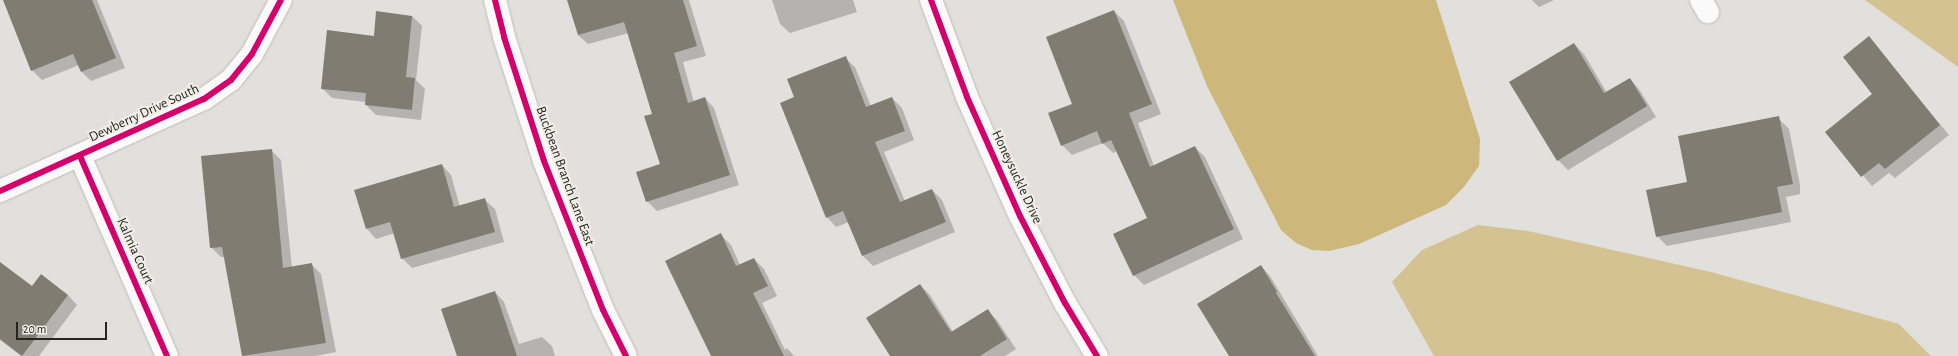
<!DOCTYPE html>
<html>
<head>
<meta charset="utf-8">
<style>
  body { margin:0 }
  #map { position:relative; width:1958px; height:356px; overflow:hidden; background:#e1e0dc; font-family:"Alegreya Sans",sans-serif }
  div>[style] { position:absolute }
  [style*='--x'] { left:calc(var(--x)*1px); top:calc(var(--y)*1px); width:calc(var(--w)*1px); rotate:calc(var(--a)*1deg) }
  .forest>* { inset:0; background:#d4c292 }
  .water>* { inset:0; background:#cdb77a }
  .shadow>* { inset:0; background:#0003 }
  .building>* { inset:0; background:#807c71 }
  .roads { filter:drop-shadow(0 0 1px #bebdb9) drop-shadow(0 0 1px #bebdb9) }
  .minor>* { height:22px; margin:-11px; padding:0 11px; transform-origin:11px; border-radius:11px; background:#fafafa }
  .cycleway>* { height:6px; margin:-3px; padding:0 3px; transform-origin:3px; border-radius:3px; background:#d6006c }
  span { translate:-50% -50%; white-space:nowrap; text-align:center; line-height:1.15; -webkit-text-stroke:4px #f1eee7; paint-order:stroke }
  .street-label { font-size:14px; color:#252421 }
  .scale { position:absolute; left:16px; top:322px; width:91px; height:18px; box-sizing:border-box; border:2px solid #252421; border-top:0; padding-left:5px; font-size:12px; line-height:14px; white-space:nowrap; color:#252421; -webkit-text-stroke:3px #f1eee7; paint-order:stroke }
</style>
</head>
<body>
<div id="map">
  <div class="forest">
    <i style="clip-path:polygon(1865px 0,1958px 0,1958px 67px)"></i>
    <i style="clip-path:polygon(1478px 225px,1528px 231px,1711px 272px,1899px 324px,1931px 356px,1434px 356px,1392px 282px,1422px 250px)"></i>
  </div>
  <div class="water">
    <i style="clip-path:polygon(1173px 0,1436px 0,1480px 139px,1479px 166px,1463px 188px,1446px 205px,1359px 244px,1329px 251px,1312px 250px,1296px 243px,1281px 230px,1207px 86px)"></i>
  </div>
  <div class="shadow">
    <i style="clip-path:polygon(4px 0,97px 0,125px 68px,91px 81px,81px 71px,79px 65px,42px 80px,32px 70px)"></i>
    <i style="clip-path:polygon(584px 0,689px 0,706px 56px,683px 62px,694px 102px,705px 98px,714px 108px,739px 185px,657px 211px,647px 201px,661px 165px,653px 115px,629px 33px,588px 44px,578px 35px)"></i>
    <i style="clip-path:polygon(772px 0,853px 0,857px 12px,790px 33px,780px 24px)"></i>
    <i style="clip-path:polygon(1532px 0,1554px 0,1539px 7px)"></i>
    <i style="clip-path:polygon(1114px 11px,1124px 21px,1161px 114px,1138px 123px,1154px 166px,1195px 147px,1205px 157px,1243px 239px,1144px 285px,1134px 275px,1148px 218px,1117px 151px,1113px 153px,1103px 143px,1072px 155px,1062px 145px,1073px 104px)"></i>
    <i style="clip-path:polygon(412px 16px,422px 26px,416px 80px,425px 89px,421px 120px,376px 115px,366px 105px,366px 102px,332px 98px,322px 88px,374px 37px)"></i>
    <i style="clip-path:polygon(1869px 38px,1949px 135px,1895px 178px,1889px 173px,1872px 186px,1826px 132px,1874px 94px)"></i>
    <i style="clip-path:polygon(1574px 44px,1584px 54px,1607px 93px,1630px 79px,1639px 89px,1656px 117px,1568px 170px,1558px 160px)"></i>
    <i style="clip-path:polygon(845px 58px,855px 67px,871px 106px,892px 98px,902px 108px,914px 140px,884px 152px,905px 201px,932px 190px,942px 200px,955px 232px,873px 266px,863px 256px,849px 222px,836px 227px,827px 217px,796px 98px)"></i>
    <i style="clip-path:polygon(1779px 119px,1789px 129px,1800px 185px,1800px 194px,1786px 197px,1791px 222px,1667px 246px,1657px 236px)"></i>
    <i style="clip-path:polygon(271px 150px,281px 160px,292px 268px,311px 264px,321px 274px,336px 352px,315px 356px,243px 356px,225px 257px,221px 257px,211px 247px)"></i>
    <i style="clip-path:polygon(442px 165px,451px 175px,460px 207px,485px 200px,495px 209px,504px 242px,412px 268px,402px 258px,395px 233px,376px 239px,367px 229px)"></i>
    <i style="clip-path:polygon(721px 235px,731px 245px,740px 265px,754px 259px,764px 269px,777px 296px,762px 303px,785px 350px,787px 348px,794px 356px,717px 356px)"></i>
    <i style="clip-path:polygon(0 263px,33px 287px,68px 295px,77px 305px,39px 356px,21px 356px,0 340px)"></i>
    <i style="clip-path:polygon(1261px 266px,1270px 276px,1318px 356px,1230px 356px)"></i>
    <i style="clip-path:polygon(920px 285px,930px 295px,953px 332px,988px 311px,997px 320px,1016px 349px,1005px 356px,891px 356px)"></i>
    <i style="clip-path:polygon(495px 292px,504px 302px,519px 344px,542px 337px,552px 346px,555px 356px,458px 356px)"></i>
  </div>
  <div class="building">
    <i style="clip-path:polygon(3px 0,92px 0,116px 58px,81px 72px,73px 54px,31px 71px)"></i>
    <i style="clip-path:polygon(567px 0,683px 0,697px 46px,674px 53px,688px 103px,705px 97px,730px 175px,646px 202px,636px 172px,660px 164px,644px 116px,652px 114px,624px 22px,578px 35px)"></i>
    <i style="clip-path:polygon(1114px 10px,1152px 104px,1129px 113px,1150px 167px,1195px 146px,1234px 229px,1133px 276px,1113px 234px,1147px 218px,1111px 140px,1102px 144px,1097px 131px,1061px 146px,1048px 113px,1072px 104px,1046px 37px)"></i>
    <i style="clip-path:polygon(376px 11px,412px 16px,406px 77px,415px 78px,412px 110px,365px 105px,366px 93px,321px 89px,327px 30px,374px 36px)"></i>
    <i style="clip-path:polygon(1869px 36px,1940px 125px,1885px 169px,1879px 163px,1861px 177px,1825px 132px,1872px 94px,1843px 57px)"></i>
    <i style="clip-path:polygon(1574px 43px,1604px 93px,1630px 78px,1647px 106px,1557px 161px,1509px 82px)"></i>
    <i style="clip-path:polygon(846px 56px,866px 107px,892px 97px,905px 131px,875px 142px,900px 202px,932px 189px,946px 222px,862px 256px,843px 211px,826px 218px,780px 103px,794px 97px,787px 79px)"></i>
    <i style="clip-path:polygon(1779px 116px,1793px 184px,1777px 187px,1782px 212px,1656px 237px,1646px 190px,1687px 182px,1678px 136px)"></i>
    <i style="clip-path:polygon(272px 149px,283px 268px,312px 263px,326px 343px,242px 356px,222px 247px,210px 248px,201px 156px)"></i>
    <i style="clip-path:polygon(442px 164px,454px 207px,485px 198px,495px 232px,401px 259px,390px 222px,366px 229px,354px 190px)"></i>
    <i style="clip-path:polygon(721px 233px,736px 266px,754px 258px,768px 286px,753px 293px,784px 356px,711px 356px,665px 261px)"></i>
    <i style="clip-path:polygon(0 262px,32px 286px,41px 274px,68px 295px,22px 356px,0 339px)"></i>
    <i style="clip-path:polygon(1261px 265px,1277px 292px,1276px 293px,1315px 356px,1229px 356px,1197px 304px)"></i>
    <i style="clip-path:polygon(920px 284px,951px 332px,988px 309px,1007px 339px,980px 356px,890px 356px,866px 318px)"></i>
    <i style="clip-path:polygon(495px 291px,517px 356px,457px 356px,441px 309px)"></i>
  </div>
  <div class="roads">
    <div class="minor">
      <i style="--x:495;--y:0;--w:38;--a:76"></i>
      <i style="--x:504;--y:37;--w:130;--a:72.1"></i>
      <i style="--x:544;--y:161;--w:160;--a:68.4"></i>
      <i style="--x:603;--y:310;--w:51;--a:63.4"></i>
      <i style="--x:931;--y:0;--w:103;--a:69.6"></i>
      <i style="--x:967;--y:97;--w:130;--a:66"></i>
      <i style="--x:1020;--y:216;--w:98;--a:62.7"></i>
      <i style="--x:1065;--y:303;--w:62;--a:58.9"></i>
      <i style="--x:1701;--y:0;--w:14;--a:60"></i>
      <i style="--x:80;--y:156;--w:218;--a:66.5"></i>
      <i style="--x:0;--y:191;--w:224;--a:-24.3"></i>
      <i style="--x:204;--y:99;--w:33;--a:-35"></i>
      <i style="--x:231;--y:80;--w:33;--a:-51"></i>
      <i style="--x:252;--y:54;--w:61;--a:-61.8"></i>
    </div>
  </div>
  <div class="cycleway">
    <i style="--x:495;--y:0;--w:38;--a:76"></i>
    <i style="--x:504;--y:37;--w:130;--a:72.1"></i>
    <i style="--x:544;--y:161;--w:160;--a:68.4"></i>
    <i style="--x:603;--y:310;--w:51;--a:63.4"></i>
    <i style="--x:931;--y:0;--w:103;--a:69.6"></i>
    <i style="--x:967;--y:97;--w:130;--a:66"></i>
    <i style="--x:1020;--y:216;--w:98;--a:62.7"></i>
    <i style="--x:1065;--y:303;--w:62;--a:58.9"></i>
    <i style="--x:80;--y:156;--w:218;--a:66.5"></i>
    <i style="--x:0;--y:191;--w:224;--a:-24.3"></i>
    <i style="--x:204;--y:99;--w:33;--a:-35"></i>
    <i style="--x:231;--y:80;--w:33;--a:-51"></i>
    <i style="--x:252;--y:54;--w:61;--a:-61.8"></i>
  </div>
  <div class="street-label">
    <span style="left:144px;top:113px;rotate:-25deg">Dewberry Drive South</span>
    <span style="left:565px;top:176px;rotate:70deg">Buckbean Branch Lane East</span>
    <span style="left:1017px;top:177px;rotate:65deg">Honeysuckle Drive</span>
    <span style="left:135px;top:251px;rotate:66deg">Kalmia Court</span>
  </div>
  <div class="scale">20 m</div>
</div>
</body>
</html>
